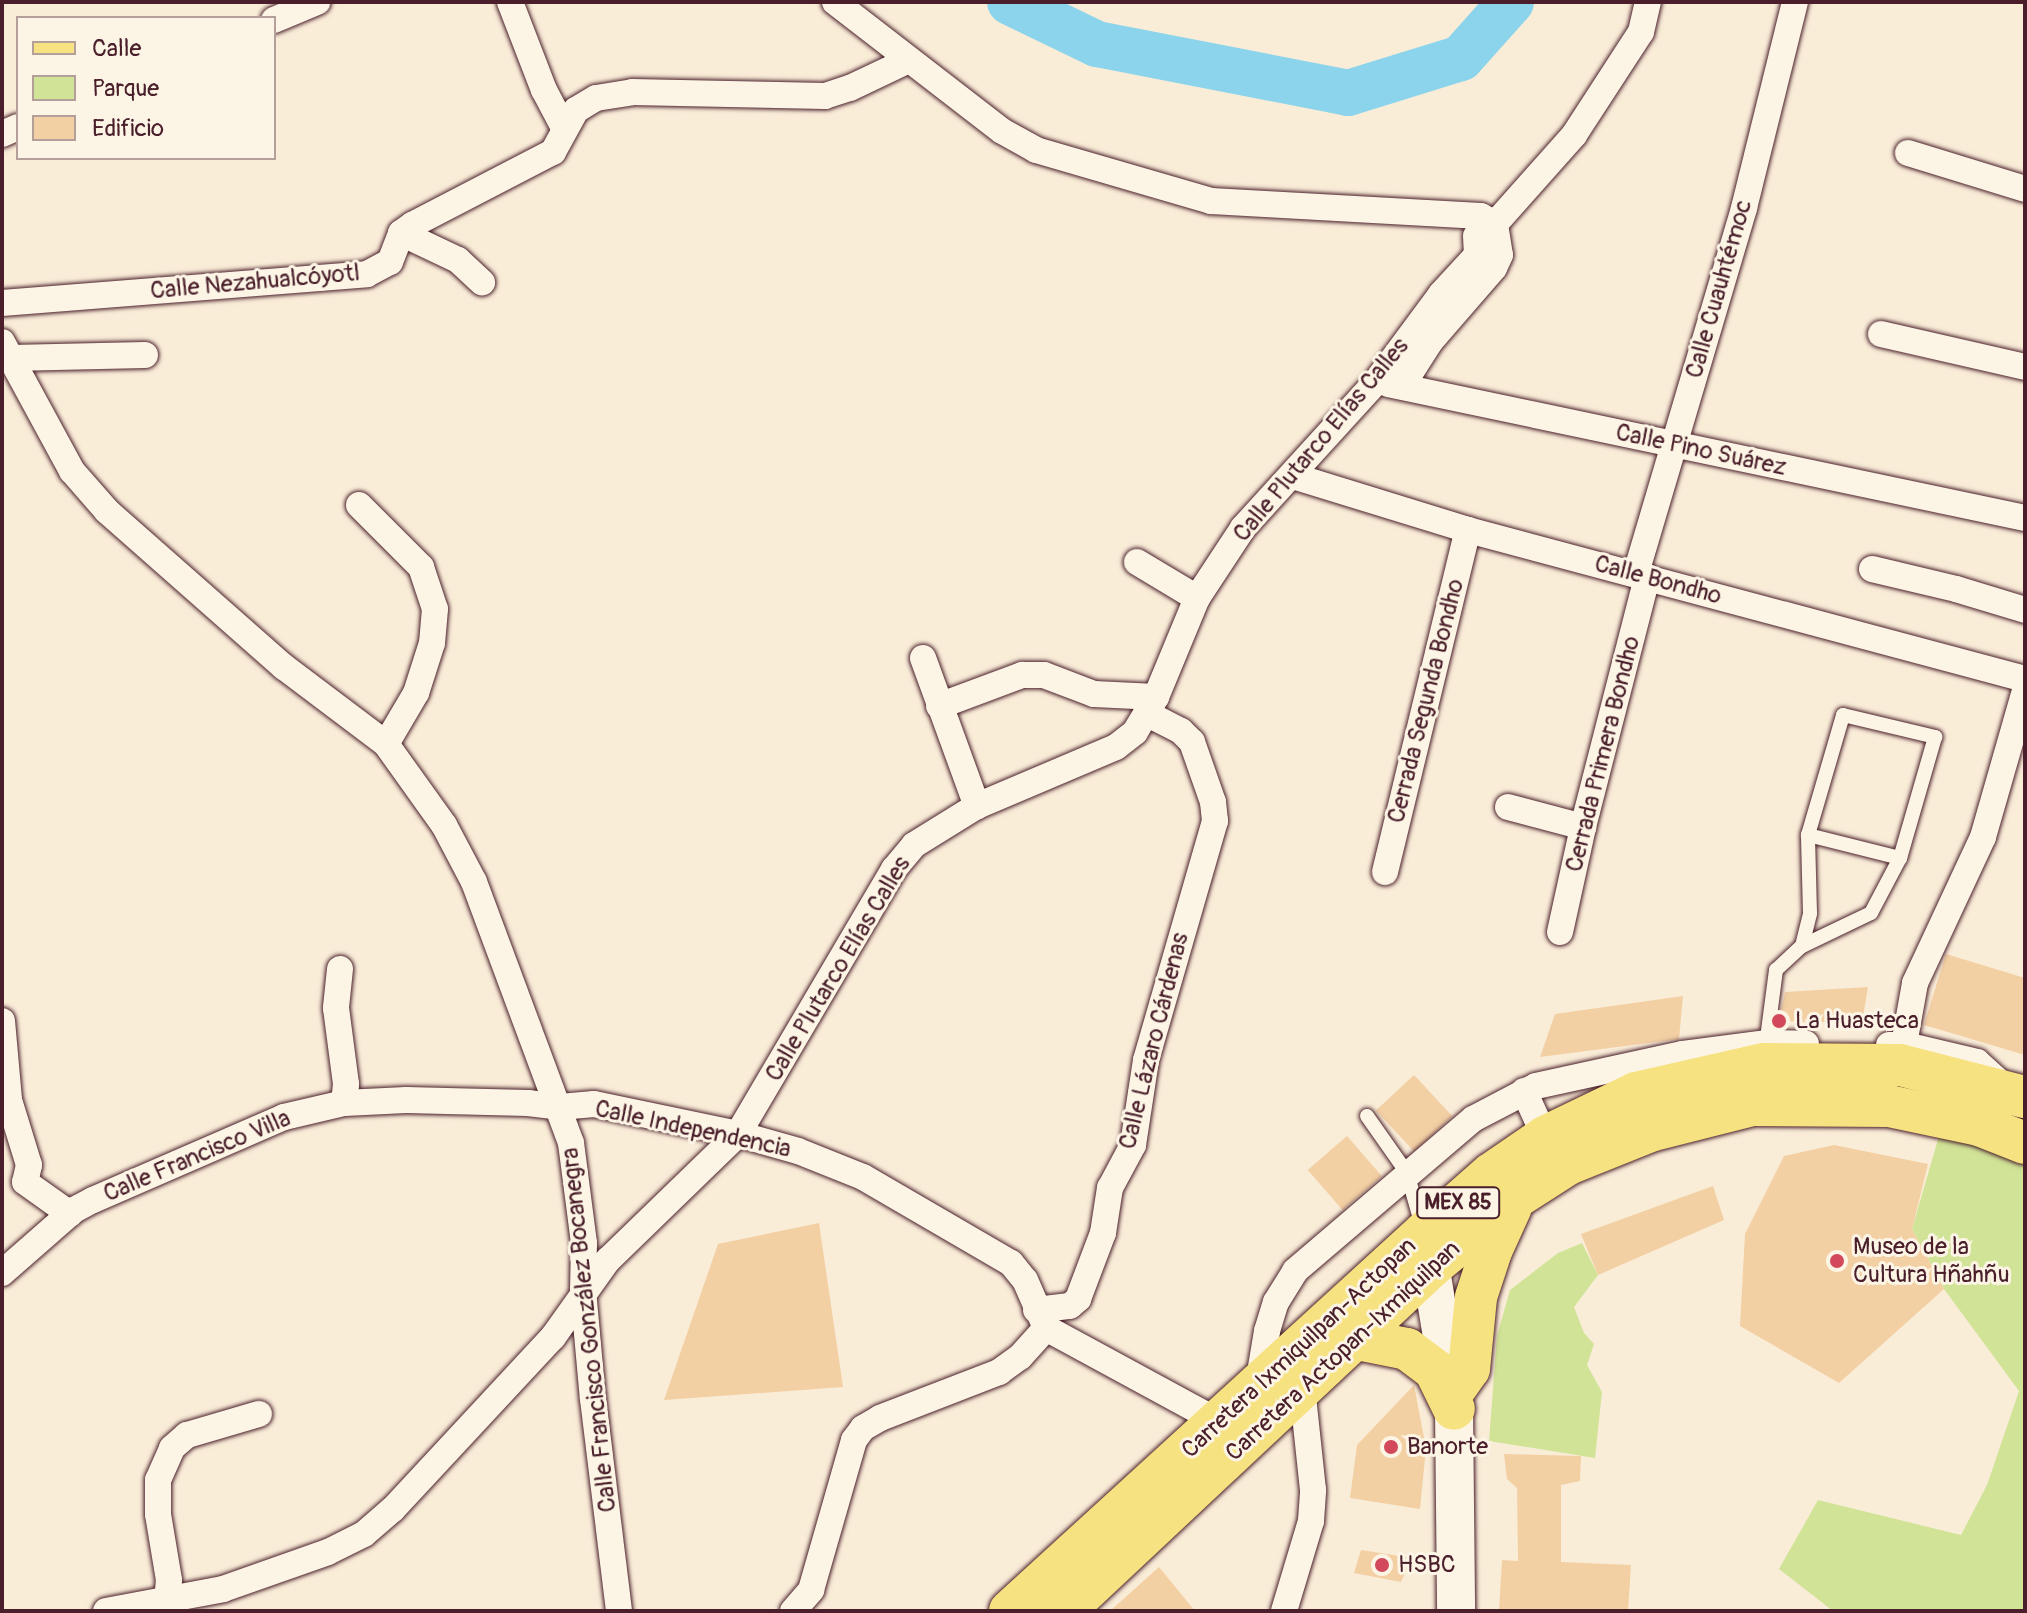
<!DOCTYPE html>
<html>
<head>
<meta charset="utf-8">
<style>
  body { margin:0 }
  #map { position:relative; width:2027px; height:1613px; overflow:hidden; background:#faedd8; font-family:Pangolin,sans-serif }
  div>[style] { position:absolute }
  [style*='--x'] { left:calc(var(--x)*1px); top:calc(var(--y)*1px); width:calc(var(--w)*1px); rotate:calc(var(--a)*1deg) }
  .green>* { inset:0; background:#d0e397 }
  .river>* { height:46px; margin:-23px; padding:0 23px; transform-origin:23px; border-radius:23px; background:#8bd4ec }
  .building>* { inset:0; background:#f3cfa4; transform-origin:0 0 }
  .roads { filter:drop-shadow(0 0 2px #4a1f2b) drop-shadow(0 0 2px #4a1f2b) }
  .lane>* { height:14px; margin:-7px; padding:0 7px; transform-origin:7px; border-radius:7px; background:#fcf5e5 }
  .street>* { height:26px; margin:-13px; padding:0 13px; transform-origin:13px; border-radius:13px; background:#fcf5e5 }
  .secondary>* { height:38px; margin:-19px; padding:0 19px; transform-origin:19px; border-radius:19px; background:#fcf5e5 }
  .primary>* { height:42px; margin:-21px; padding:0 21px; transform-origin:21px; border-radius:21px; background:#f7e281 }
  .dots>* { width:22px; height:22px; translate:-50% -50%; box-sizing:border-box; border:4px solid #fcf5e5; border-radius:50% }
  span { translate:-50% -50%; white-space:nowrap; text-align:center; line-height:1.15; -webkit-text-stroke:6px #fcf5e5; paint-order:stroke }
  .shield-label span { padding:2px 6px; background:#fcf5e5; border:2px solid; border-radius:6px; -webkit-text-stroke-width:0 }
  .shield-label { font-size:22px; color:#4a1f2b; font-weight:700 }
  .street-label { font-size:24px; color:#4a1f2b }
  .poi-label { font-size:24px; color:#4a1f2b }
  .left { translate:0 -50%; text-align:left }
  .frame { position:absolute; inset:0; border:4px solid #4a1f2b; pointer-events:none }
  .legend { position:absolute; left:16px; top:16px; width:260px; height:144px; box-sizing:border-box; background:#fcf5e5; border:2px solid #b59f9b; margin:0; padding:10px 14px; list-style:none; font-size:24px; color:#4a1f2b }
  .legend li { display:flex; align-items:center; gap:16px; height:40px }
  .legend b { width:40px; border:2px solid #b59f9b }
</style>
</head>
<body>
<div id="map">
  <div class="green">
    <i style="clip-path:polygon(1941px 1129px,2025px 1160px,2025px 1611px,1833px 1611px,1779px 1569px,1818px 1500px,1961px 1535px,1987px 1485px,2019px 1391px,1944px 1289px,1912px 1229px)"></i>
    <i style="clip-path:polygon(1582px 1243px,1598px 1275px,1574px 1307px,1584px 1333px,1594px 1344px,1587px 1365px,1602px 1392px,1595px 1458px,1489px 1441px,1497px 1336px,1510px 1290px,1558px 1253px)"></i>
  </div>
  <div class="river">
    <i style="--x:1010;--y:2;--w:97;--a:25.8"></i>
    <i style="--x:1097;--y:44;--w:256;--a:11"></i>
    <i style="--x:1348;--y:93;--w:118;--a:-17.2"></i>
    <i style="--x:1461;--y:58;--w:75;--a:-48.2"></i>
  </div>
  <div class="building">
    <i style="clip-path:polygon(1946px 954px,2025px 978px,2025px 1055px,1924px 1025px)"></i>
    <i style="clip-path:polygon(1868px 987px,1862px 1023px,1779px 1021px,1785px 992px)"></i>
    <i style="clip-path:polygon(1683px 996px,1679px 1039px,1540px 1057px,1555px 1014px)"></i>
    <i style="left:1414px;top:1075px;width:56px;height:52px;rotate:47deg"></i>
    <i style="left:1347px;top:1136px;width:53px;height:52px;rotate:49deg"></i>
    <i style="clip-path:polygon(1834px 1145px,1928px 1164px,1912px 1229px,1944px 1289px,1839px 1383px,1740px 1326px,1745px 1234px,1784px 1156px)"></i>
    <i style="clip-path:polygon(1713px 1186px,1724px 1220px,1598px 1275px,1581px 1234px)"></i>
    <i style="clip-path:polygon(819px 1223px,843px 1387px,664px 1400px,718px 1244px)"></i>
    <i style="clip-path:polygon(1414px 1385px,1426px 1448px,1420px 1509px,1350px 1498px,1357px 1445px)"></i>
    <i style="clip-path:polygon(1504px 1454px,1581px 1456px,1580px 1481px,1561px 1485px,1561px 1562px,1631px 1565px,1628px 1611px,1499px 1611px,1502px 1560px,1518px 1561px,1517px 1488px,1507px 1479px)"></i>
    <i style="clip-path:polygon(1361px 1550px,1412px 1558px,1401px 1582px,1354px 1573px)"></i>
    <i style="clip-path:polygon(1159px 1567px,1195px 1611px,1110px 1611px)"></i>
  </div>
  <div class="roads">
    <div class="lane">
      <i style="--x:1808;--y:835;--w:95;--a:14"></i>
      <i style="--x:1766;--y:1046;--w:77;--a:-82.5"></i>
      <i style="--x:1776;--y:970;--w:35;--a:-43"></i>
      <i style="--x:1802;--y:946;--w:34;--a:-76"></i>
      <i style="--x:1810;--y:913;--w:78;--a:-91.5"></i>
      <i style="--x:1808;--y:835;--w:125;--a:-73.7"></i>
      <i style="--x:1843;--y:715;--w:95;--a:13.4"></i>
      <i style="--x:1935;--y:737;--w:126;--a:106.1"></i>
      <i style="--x:1900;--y:858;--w:62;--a:117.8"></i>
      <i style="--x:1871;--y:913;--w:76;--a:154.4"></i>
      <i style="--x:1367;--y:1116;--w:70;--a:54.9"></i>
      <i style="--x:1407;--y:1173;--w:58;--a:74.1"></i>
    </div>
    <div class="street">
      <i style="--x:510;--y:2;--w:94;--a:68.9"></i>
      <i style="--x:544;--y:90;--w:43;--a:62.2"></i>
      <i style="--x:835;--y:2;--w:211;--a:37.7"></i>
      <i style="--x:1002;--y:131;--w:39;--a:29"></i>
      <i style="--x:1036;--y:150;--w:182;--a:16.2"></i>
      <i style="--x:1211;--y:201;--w:270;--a:3.2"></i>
      <i style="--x:1481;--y:216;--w:16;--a:30"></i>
      <i style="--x:1495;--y:224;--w:31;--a:81"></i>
      <i style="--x:1500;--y:255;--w:14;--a:115"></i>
      <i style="--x:1494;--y:268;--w:98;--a:130.9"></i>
      <i style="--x:1430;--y:342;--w:52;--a:122.5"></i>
      <i style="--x:274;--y:20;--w:47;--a:-22.7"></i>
      <i style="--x:2;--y:134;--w:17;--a:-24"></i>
      <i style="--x:1908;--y:153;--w:122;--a:17.1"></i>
      <i style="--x:1482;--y:232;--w:15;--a:-32"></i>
      <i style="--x:1495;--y:224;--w:119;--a:-48.4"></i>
      <i style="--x:1574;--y:135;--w:123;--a:-57"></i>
      <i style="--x:1641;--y:32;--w:31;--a:-77"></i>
      <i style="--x:401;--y:233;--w:63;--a:25.3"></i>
      <i style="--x:458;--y:260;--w:33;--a:43"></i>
      <i style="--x:2;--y:303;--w:366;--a:-4.5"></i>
      <i style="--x:367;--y:274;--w:26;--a:-28"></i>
      <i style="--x:390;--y:262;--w:31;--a:-69"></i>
      <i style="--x:401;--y:233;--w:14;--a:-36"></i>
      <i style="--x:412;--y:225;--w:159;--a:-27.4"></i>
      <i style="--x:553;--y:152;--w:48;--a:-61.3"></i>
      <i style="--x:576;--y:110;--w:23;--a:-31"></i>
      <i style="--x:596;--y:98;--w:36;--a:-9"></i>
      <i style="--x:632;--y:92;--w:193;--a:1.2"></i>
      <i style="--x:825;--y:96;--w:26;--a:-18"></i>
      <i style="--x:850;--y:88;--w:65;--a:-25.4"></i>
      <i style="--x:1881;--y:334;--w:148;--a:12.9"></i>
      <i style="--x:2;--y:342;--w:147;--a:61.5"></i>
      <i style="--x:72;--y:471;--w:53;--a:48.8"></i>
      <i style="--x:107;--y:511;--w:236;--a:41.4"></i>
      <i style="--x:284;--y:667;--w:128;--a:37"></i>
      <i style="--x:386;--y:744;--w:100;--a:54.4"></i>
      <i style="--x:444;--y:825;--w:64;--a:62.2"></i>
      <i style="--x:474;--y:882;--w:278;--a:69.6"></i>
      <i style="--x:571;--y:1143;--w:101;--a:82.6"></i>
      <i style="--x:584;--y:1243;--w:47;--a:91.2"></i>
      <i style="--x:583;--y:1290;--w:109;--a:84.8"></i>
      <i style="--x:593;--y:1399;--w:214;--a:83"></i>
      <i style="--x:11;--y:358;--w:134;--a:-1.3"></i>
      <i style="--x:1388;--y:384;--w:651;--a:11.88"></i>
      <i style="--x:1293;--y:476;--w:183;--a:17.1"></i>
      <i style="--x:1468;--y:530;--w:577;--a:14.98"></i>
      <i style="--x:359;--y:505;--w:88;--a:45"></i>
      <i style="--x:421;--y:567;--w:44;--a:71.6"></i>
      <i style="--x:435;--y:609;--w:34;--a:95"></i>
      <i style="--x:432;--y:643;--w:52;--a:107.7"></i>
      <i style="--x:416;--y:693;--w:59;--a:120.5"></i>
      <i style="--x:1137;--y:562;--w:70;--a:31"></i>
      <i style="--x:1872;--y:569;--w:86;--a:13.4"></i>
      <i style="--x:1956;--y:589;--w:72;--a:16.9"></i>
      <i style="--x:1636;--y:573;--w:381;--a:-73.5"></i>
      <i style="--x:1744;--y:208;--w:212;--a:-76.1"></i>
      <i style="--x:923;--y:658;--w:158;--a:70"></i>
      <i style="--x:939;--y:706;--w:89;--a:-20.5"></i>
      <i style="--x:1022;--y:675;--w:22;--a:0"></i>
      <i style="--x:1044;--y:675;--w:53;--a:20.8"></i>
      <i style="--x:1094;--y:694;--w:62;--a:2.8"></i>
      <i style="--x:1508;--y:807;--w:78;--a:14.9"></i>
      <i style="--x:1385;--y:872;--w:352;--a:-76.4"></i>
      <i style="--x:1560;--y:932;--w:107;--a:-77.6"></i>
      <i style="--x:1583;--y:827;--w:258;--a:-75.6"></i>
      <i style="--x:340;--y:969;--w:39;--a:96"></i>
      <i style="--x:336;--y:1008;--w:77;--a:82.5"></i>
      <i style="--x:346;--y:1084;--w:19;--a:96"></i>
      <i style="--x:2;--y:1021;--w:79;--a:84.9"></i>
      <i style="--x:9;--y:1100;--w:68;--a:72.9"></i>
      <i style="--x:29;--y:1165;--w:17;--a:103"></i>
      <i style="--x:25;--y:1182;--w:55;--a:35.4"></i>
      <i style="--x:1889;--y:1045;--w:16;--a:0"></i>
      <i style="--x:1905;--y:1045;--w:74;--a:13.3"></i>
      <i style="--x:1977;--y:1062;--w:39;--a:42"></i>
      <i style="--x:1901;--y:1061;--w:79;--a:-79.8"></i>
      <i style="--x:1915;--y:983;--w:161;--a:-65"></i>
      <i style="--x:1983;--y:837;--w:152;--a:-74"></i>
      <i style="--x:1524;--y:1091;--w:51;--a:65.5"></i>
      <i style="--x:2;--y:1273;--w:96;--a:-41.2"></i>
      <i style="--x:74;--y:1210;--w:21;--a:-28"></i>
      <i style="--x:93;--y:1200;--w:208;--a:-23.5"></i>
      <i style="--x:284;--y:1117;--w:62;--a:-13.1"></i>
      <i style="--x:344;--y:1103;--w:62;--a:-2.8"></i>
      <i style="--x:406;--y:1100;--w:122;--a:1.4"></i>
      <i style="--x:528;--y:1103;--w:32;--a:7"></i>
      <i style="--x:560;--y:1107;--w:34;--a:-5"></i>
      <i style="--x:594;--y:1104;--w:147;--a:11.8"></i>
      <i style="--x:738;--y:1134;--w:62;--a:15.8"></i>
      <i style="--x:798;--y:1151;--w:70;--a:21.8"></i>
      <i style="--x:863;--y:1177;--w:171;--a:30.2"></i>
      <i style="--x:1011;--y:1263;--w:22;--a:51"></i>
      <i style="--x:1025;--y:1280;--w:52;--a:66.4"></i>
      <i style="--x:1046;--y:1328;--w:197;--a:28.5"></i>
      <i style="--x:1036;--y:1310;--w:34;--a:-7"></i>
      <i style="--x:1070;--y:1306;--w:11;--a:-41"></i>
      <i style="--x:1078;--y:1299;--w:71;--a:-69.3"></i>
      <i style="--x:1103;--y:1233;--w:46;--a:-81.2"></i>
      <i style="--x:1110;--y:1188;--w:49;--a:-61.9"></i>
      <i style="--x:1133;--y:1145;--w:86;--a:-81.3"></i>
      <i style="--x:1146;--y:1060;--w:249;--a:-73.9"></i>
      <i style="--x:1215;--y:821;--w:19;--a:-96"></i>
      <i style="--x:1213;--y:802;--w:64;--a:-109.3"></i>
      <i style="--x:1192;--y:742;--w:16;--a:-135"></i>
      <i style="--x:1181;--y:731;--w:37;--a:-153"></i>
      <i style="--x:1258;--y:1385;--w:55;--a:-80.5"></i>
      <i style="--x:1267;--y:1331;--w:30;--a:-73"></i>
      <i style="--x:1276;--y:1302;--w:36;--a:-58"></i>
      <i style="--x:1295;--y:1271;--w:234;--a:-40.5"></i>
      <i style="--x:1473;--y:1119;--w:71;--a:-27.6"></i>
      <i style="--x:1536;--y:1086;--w:150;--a:-12.3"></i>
      <i style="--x:1683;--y:1054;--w:85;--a:-7.5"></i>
      <i style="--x:1767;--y:1043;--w:39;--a:1"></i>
      <i style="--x:167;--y:1602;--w:22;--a:-85"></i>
      <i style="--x:169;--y:1580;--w:67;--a:-99.5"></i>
      <i style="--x:158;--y:1514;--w:34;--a:-90"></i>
      <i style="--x:158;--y:1480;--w:35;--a:-66"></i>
      <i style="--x:172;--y:1448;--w:20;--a:-41"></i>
      <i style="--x:187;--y:1435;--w:75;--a:-16.3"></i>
      <i style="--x:106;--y:1611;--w:119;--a:-10.6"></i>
      <i style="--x:223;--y:1589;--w:111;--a:-19.4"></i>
      <i style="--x:328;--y:1552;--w:40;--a:-26.6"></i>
      <i style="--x:364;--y:1534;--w:38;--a:-41"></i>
      <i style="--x:393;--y:1509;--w:235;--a:-47.1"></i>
      <i style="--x:553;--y:1337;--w:95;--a:-54.5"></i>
      <i style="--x:608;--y:1260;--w:181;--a:-44.1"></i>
      <i style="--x:738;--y:1134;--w:308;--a:-59.5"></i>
      <i style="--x:894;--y:869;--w:31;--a:-50"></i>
      <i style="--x:914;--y:845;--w:74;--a:-31.8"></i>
      <i style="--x:977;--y:806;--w:151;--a:-23"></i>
      <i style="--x:1116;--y:747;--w:24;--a:-38"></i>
      <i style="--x:1135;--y:732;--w:41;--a:-59"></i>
      <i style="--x:1156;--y:697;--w:107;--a:-67.5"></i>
      <i style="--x:1197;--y:598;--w:84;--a:-56.7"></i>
      <i style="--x:1243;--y:528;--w:197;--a:-47.7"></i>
      <i style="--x:1376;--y:382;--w:109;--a:-53.5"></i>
      <i style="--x:1441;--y:294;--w:53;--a:-47.3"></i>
      <i style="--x:1477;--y:255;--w:19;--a:-93"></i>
      <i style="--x:793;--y:1611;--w:28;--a:-49"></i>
      <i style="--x:811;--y:1590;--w:156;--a:-74"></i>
      <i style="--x:854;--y:1440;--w:15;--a:-53"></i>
      <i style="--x:863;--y:1428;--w:20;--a:-30"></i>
      <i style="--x:880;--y:1418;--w:128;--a:-21.1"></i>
      <i style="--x:999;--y:1372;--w:26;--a:-36"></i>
      <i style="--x:1020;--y:1357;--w:39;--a:-48"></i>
      <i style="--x:1284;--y:1611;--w:94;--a:-73.3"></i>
      <i style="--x:1311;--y:1521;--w:31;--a:-86"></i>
      <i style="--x:1313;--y:1490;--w:104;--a:-96.1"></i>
    </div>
    <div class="secondary">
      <i style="--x:1426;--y:1240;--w:171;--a:80.6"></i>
      <i style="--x:1454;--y:1409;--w:202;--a:89.4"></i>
    </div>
    <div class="primary">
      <i style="--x:1357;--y:1339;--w:51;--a:11.3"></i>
      <i style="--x:1407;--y:1349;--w:35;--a:37"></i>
      <i style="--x:1435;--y:1370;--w:43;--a:64"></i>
      <i style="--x:1452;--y:1393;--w:29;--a:-55"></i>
      <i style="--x:1469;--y:1369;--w:72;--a:-84.4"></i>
      <i style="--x:1476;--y:1297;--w:48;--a:-71.9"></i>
      <i style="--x:1491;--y:1251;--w:48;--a:-65.6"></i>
      <i style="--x:1010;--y:1611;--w:561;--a:-42.4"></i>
      <i style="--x:1424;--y:1233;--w:89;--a:-41.4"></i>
      <i style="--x:1491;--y:1174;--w:65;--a:-34.4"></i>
      <i style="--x:1545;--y:1137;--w:101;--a:-25.8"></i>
      <i style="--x:1636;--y:1093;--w:131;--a:-12.8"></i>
      <i style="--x:1764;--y:1064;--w:136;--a:0.4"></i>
      <i style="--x:1900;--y:1065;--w:129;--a:14.4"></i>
      <i style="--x:1064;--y:1611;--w:504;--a:-43.15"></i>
      <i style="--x:1432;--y:1266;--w:107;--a:-39.3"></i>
      <i style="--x:1515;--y:1198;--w:63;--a:-32.7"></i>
      <i style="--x:1568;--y:1164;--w:88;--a:-21.9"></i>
      <i style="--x:1650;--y:1131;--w:106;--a:-14.2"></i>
      <i style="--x:1753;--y:1105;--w:136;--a:0.4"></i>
      <i style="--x:1889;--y:1106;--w:92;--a:11.9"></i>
      <i style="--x:1979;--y:1125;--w:49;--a:21.4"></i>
    </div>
  </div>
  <div class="dots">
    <i style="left:1779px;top:1021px;background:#d1495b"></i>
    <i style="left:1837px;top:1261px;background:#d1495b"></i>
    <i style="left:1391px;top:1447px;background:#d1495b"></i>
    <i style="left:1382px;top:1565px;background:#d1495b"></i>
  </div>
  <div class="shield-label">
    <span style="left:1458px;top:1203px">MEX 85</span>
  </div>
  <div class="street-label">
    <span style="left:255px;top:282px;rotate:-5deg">Calle Nezahualcóyotl</span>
    <span style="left:1719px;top:289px;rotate:-74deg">Calle Cuauhtémoc</span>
    <span style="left:1321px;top:440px;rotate:-50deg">Calle Plutarco Elías Calles</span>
    <span style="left:1701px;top:450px;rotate:12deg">Calle Pino Suárez</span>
    <span style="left:1658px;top:580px;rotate:15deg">Calle Bondho</span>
    <span style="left:1426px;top:701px;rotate:-76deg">Cerrada Segunda Bondho</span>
    <span style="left:1603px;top:754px;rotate:-76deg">Cerrada Primera Bondho</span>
    <span style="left:838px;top:969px;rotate:-59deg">Calle Plutarco Elías Calles</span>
    <span style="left:1154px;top:1041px;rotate:-76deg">Calle Lázaro Cárdenas</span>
    <span style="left:693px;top:1129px;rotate:12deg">Calle Independencia</span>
    <span style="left:197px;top:1156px;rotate:-23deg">Calle Francisco Villa</span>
    <span style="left:589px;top:1330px;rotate:-96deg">Calle Francisco González Bocanegra</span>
    <span style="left:1299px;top:1348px;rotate:-43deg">Carretera Ixmiquilpan-Actopan</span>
    <span style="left:1343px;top:1351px;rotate:-43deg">Carretera Actopan-Ixmiquilpan</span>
  </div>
  <div class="poi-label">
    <span class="left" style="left:1795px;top:1021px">La Huasteca</span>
    <span class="left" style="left:1853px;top:1261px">Museo de la<br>Cultura Hñahñu</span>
    <span class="left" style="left:1407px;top:1447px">Banorte</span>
    <span class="left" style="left:1398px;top:1565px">HSBC</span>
  </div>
  <div class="frame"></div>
  <ul class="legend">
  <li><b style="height:10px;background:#f7e281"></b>Calle</li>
  <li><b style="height:22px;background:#d0e397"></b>Parque</li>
  <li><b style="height:22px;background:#f3cfa4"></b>Edificio</li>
  </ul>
</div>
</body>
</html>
